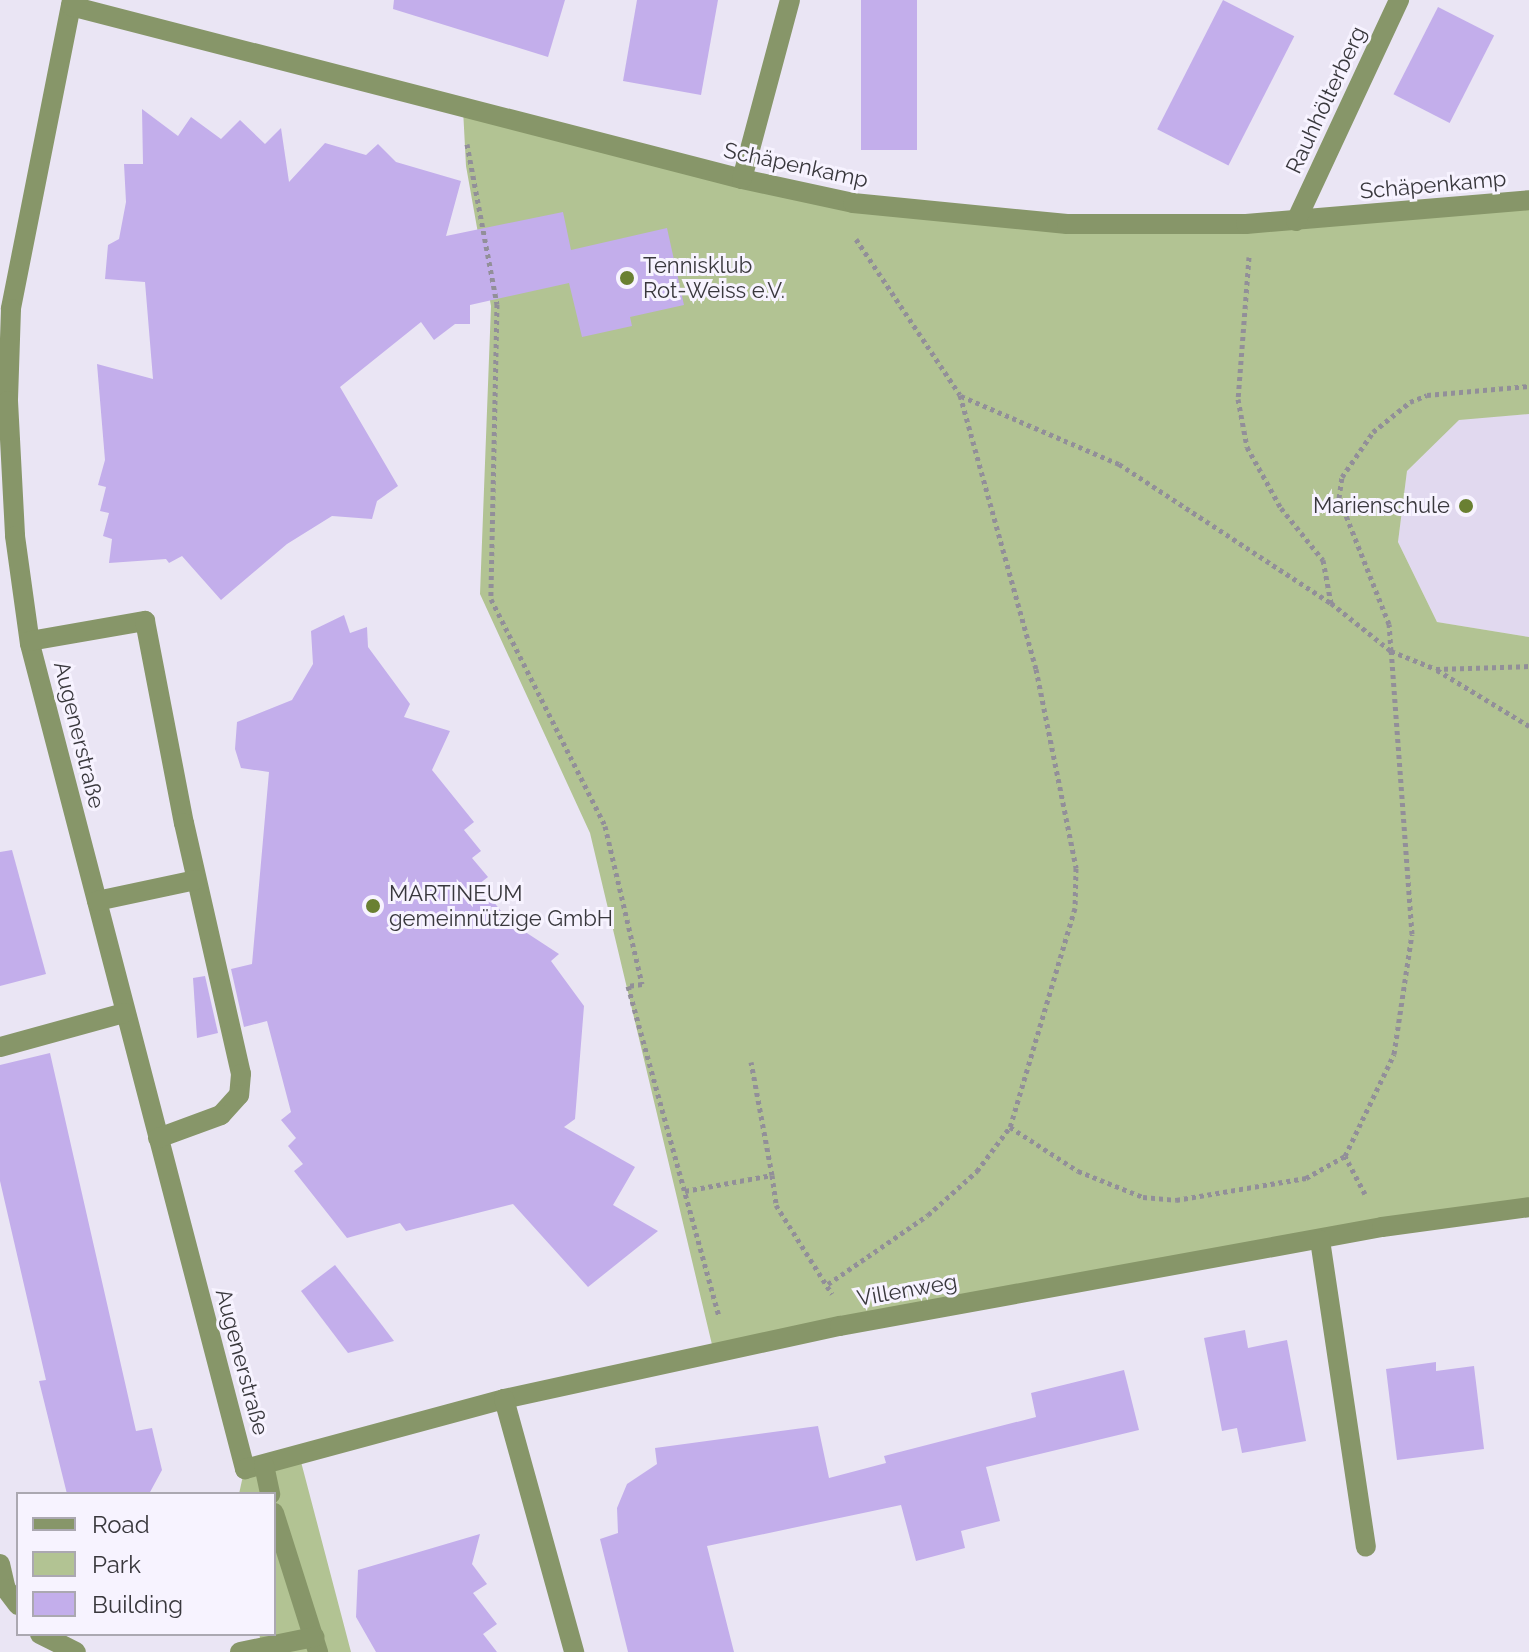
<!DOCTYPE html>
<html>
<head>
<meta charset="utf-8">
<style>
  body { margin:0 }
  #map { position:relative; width:1529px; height:1652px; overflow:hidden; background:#eae5f4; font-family:Raleway,sans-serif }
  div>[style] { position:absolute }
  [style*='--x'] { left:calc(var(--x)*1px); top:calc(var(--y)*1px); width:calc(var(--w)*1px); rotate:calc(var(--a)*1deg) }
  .built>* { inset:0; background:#e1d9ef }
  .green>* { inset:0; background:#b2c393 }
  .building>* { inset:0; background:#c3aeeb; transform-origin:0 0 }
  .path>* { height:5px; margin-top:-2.5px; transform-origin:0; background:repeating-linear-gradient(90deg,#928f99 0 4px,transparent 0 8px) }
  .minor>* { height:20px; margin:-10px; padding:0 10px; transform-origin:10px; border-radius:10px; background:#879669 }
  .dots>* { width:22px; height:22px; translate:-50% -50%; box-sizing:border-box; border:4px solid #f7f3ff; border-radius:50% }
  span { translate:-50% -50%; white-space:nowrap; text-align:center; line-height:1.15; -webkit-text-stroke:6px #f7f3ff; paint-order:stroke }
  .street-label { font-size:22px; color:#39383d }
  .poi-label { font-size:22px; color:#39383d }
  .left { translate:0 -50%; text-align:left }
  .right { translate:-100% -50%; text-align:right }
  .legend { position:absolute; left:16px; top:1492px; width:260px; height:144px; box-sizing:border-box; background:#f7f3ff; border:2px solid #aba8b1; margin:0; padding:10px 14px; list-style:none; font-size:24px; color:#39383d }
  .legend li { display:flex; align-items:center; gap:16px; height:40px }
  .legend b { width:40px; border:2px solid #aba8b1 }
</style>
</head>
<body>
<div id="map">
  <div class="built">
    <i style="clip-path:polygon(1529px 414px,1529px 637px,1437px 622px,1398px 542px,1407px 471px,1459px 419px)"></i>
  </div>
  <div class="green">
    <i style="clip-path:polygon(463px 109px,740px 184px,1068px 229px,1529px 207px,1529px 414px,1459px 420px,1407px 471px,1398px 542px,1437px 622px,1529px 637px,1529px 1204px,714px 1353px,590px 833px,480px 594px,491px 306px,466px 166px)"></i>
    <i style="clip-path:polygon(300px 1458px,351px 1652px,264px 1652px,259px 1634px,274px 1634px,274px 1494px,239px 1494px,244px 1471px)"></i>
  </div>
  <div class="building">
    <i style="clip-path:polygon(394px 0,565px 0,548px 57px,393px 9px)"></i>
    <i style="clip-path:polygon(637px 0,718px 0,701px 95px,623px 81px)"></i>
    <i style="left:861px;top:0;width:56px;height:150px"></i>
    <i style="left:1223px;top:0;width:80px;height:145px;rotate:27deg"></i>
    <i style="left:1438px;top:7px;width:63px;height:98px;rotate:27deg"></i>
    <i style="clip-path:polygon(142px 109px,178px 136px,191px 117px,221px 139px,240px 120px,265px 144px,281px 128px,289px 182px,325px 143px,366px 155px,378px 144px,396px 162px,461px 181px,446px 236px,563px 212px,571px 250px,667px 228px,684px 305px,630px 317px,632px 326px,582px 337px,569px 283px,470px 305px,470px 324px,455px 324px,434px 340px,421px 322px,340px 387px,398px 486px,377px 501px,372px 519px,332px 516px,287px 544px,221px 600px,182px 556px,169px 563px,166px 559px,109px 563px,112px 539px,103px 536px,109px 513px,100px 511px,106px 487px,98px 485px,105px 460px,97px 364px,153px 379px,145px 282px,105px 279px,108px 245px,119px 239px,126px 202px,124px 164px,143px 164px)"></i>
    <i style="clip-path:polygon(344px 615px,350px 633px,367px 627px,368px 647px,410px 704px,404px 717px,450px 731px,432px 770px,474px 822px,464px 830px,481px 851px,472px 858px,488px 877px,479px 884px,510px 922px,559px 954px,551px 961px,584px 1006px,575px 1119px,564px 1127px,635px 1167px,613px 1205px,658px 1231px,588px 1287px,513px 1204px,406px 1231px,400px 1223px,347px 1238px,294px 1171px,303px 1164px,288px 1146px,296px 1138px,281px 1120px,291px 1112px,267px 1021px,244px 1027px,231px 969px,252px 964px,269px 772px,241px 768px,235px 749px,237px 722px,292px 700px,313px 664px,311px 631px)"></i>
    <i style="clip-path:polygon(12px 850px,46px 974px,0 986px,0 852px)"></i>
    <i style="clip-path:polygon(205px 976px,218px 1033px,197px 1038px,193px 978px)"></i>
    <i style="clip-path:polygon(50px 1053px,136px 1431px,152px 1428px,162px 1470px,149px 1494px,67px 1494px,39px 1381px,46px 1380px,0 1181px,0 1065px)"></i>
    <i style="clip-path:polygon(335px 1265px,375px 1316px,394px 1341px,348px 1353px,301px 1291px)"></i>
    <i style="clip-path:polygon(1245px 1330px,1248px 1348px,1287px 1340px,1306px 1441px,1242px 1453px,1237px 1428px,1222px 1431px,1204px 1338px)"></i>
    <i style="clip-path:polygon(1436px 1362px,1436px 1371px,1474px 1366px,1484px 1449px,1397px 1460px,1386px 1369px)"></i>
    <i style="clip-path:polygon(1124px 1370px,1139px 1430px,986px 1467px,1000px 1521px,961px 1531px,965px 1548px,916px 1561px,901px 1505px,707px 1546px,734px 1652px,628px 1652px,600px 1539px,618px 1533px,617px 1508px,627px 1484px,657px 1464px,655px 1448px,818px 1426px,829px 1478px,886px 1463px,884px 1456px,1036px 1417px,1031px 1393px)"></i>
    <i style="clip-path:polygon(480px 1534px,472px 1564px,487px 1584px,473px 1593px,497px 1624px,483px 1634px,497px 1652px,376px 1652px,356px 1617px,358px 1570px)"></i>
  </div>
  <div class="path">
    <i style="--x:467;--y:144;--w:163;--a:79.4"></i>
    <i style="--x:497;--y:304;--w:295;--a:91.2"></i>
    <i style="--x:491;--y:599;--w:254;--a:63.3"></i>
    <i style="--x:605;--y:826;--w:162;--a:76.8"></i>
    <i style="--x:642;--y:984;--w:14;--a:172"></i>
    <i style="--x:628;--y:986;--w:342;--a:74.6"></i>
    <i style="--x:856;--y:239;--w:187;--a:56.3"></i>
    <i style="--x:960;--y:395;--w:284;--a:74.5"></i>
    <i style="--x:1036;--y:669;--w:203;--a:78.6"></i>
    <i style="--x:1076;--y:868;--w:40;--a:91.4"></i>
    <i style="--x:1075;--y:908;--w:228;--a:106.5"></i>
    <i style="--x:1249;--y:257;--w:142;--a:94.4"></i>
    <i style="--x:1238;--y:399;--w:49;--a:79.4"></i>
    <i style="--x:1247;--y:447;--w:70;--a:60.9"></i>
    <i style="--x:1281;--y:508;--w:67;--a:51.1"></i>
    <i style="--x:1323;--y:560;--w:44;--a:79.5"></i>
    <i style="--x:1331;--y:603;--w:77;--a:38.7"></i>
    <i style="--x:1391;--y:651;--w:27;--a:-94"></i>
    <i style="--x:1389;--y:624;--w:136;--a:-111.6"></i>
    <i style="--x:1339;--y:498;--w:21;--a:-82"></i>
    <i style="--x:1342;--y:477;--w:55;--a:-55.4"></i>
    <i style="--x:1373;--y:432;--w:48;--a:-39"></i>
    <i style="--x:1410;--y:402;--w:18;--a:-22"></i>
    <i style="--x:1427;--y:395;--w:102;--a:-5"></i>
    <i style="--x:961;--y:396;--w:172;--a:23.3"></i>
    <i style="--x:1119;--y:464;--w:254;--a:33.3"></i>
    <i style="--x:1437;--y:670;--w:108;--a:31.3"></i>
    <i style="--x:772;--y:1175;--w:30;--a:82"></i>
    <i style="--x:776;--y:1205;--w:105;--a:57.8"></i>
    <i style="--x:685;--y:1191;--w:88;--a:-10.4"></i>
    <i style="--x:772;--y:1175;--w:115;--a:-100.5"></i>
    <i style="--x:1365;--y:1194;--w:43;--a:-117.8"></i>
    <i style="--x:1345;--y:1156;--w:113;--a:-64.3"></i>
    <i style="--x:1394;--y:1054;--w:121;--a:-81.5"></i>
    <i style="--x:1412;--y:934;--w:284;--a:-94.2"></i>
    <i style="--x:1391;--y:651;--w:48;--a:21.8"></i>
    <i style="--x:1436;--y:669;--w:93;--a:-1.8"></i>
    <i style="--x:828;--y:1284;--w:121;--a:-34.6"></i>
    <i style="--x:928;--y:1215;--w:66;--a:-41.9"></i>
    <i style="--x:977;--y:1171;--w:55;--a:-53.1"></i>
    <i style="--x:1010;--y:1127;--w:81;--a:32.9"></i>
    <i style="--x:1078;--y:1171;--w:70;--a:21.8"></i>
    <i style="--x:1143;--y:1197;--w:33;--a:5"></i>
    <i style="--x:1176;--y:1200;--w:132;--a:-9.6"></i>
    <i style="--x:1306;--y:1178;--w:45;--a:-29.4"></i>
  </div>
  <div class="minor">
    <i style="--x:72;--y:0;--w:315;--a:101.2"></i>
    <i style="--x:11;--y:309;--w:92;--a:91.9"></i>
    <i style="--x:8;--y:401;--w:135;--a:87"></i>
    <i style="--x:15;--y:536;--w:109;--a:82.1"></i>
    <i style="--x:30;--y:644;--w:853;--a:75.39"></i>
    <i style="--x:245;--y:1469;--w:268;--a:-15.1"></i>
    <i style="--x:504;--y:1399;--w:344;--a:-12.3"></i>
    <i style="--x:840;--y:1326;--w:551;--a:-10.35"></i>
    <i style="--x:1382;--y:1227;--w:148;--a:-7.7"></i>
    <i style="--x:71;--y:6;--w:693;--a:14.46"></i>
    <i style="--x:742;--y:179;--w:114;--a:12.2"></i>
    <i style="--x:853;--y:203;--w:215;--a:5.6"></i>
    <i style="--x:1067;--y:224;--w:179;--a:0"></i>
    <i style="--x:1246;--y:224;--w:284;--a:-4.8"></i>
    <i style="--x:742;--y:179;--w:185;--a:-75"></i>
    <i style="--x:1296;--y:221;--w:244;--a:-65"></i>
    <i style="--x:30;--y:641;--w:117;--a:-9.9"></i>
    <i style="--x:145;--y:621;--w:206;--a:79.1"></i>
    <i style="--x:184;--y:823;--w:257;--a:77.2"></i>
    <i style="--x:241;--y:1074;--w:21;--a:95"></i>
    <i style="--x:239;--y:1095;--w:27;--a:132"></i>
    <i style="--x:221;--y:1115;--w:67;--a:159.9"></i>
    <i style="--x:97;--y:901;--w:101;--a:-12"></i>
    <i style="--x:0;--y:1047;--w:129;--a:-15.3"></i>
    <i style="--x:1320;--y:1240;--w:310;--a:81.5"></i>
    <i style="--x:504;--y:1399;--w:263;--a:74.5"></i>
    <i style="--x:264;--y:1465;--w:30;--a:78"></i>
    <i style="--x:274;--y:1513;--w:146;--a:72.4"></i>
    <i style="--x:0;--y:1564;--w:26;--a:77"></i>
    <i style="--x:6;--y:1589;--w:20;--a:53"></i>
    <i style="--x:40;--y:1634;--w:40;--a:26.6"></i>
    <i style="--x:240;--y:1652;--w:76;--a:-11.5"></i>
  </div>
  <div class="dots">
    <i style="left:627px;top:278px;background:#6a8032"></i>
    <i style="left:1466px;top:506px;background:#6a8032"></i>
    <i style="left:373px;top:906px;background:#6a8032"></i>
  </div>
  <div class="street-label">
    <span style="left:1326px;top:100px;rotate:-65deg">Rauhhölterberg</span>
    <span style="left:796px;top:165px;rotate:12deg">Schäpenkamp</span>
    <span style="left:1433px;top:185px;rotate:-5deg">Schäpenkamp</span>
    <span style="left:79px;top:735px;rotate:76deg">Augenerstraße</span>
    <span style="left:907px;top:1290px;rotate:-10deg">Villenweg</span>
    <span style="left:242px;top:1362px;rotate:75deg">Augenerstraße</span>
  </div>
  <div class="poi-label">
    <span class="left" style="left:643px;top:278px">Tennisklub<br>Rot-Weiss e.V.</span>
    <span class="right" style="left:1450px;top:506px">Marienschule</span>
    <span class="left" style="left:389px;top:906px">MARTINEUM<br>gemeinnützige GmbH</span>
  </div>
  <ul class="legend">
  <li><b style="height:10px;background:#879669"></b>Road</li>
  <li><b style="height:22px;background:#b2c393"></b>Park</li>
  <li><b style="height:22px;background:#c3aeeb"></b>Building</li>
  </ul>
</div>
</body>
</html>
